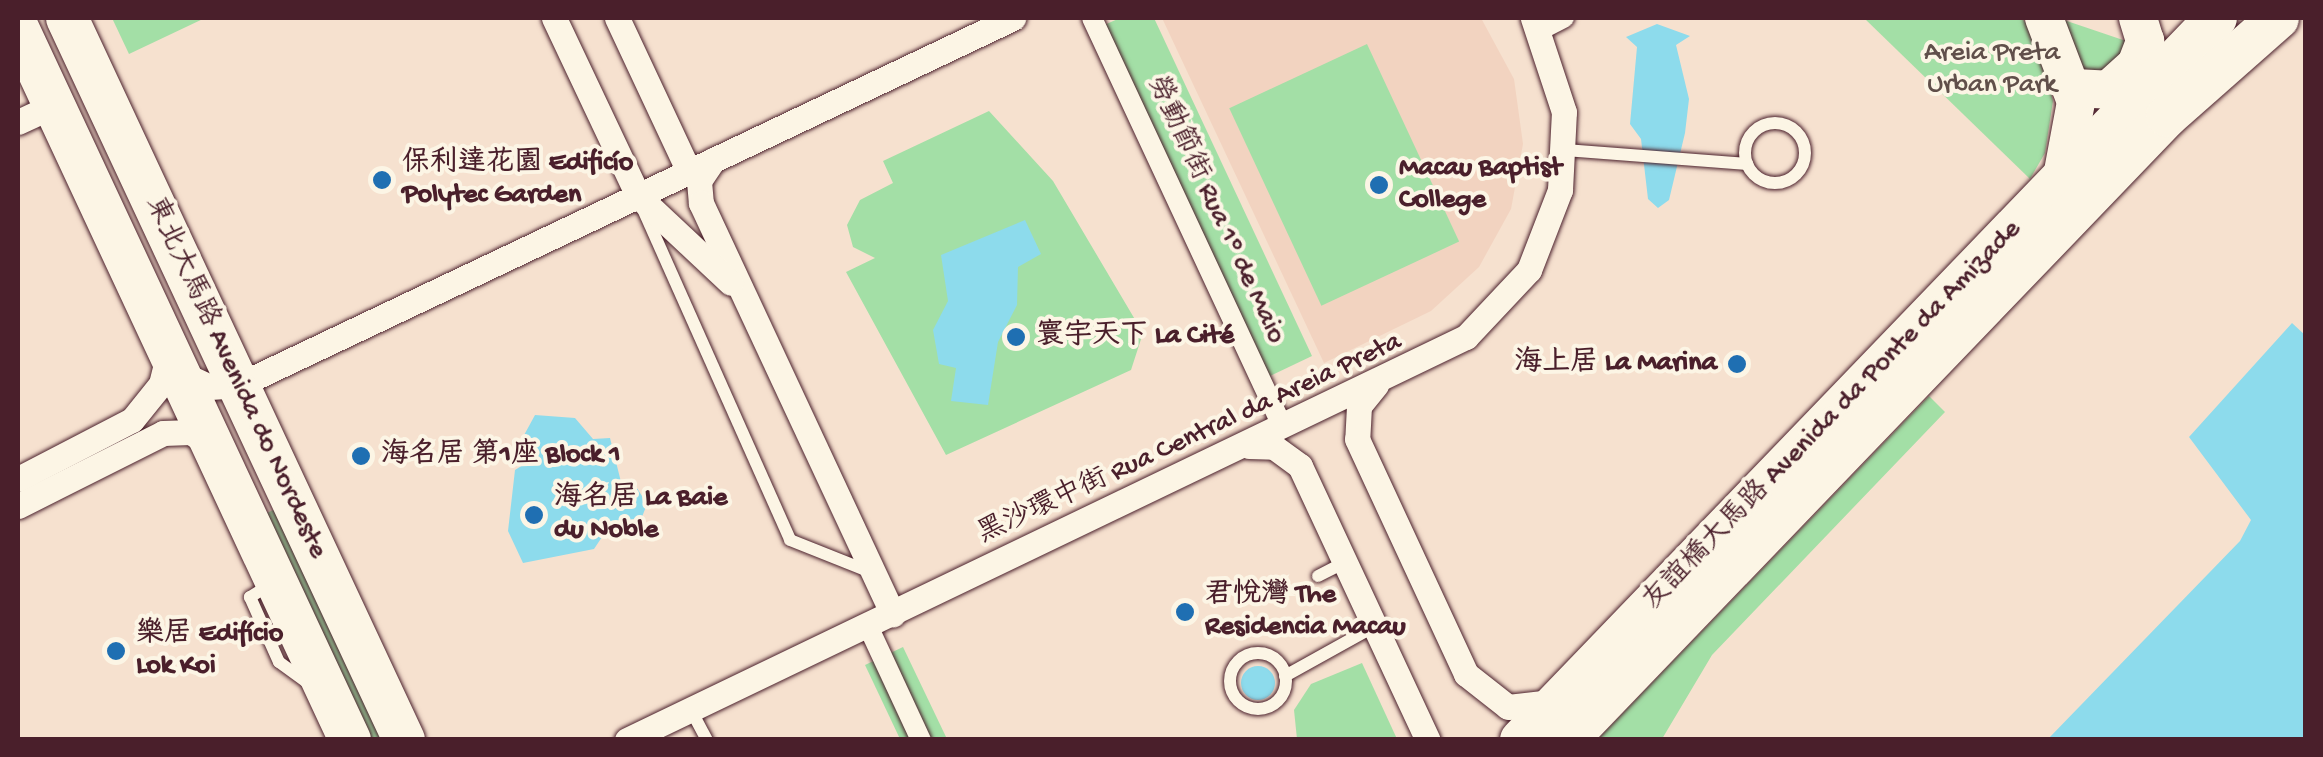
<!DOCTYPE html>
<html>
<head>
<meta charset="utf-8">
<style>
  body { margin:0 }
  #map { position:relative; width:2323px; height:757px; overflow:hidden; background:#f6e1cf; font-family:"Gochi Hand","LXGW WenKai TC",sans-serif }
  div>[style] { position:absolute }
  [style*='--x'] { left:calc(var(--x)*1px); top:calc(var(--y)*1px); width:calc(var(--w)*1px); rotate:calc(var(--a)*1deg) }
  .built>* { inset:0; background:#f2d3c0 }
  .green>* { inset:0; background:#a3dfa6; transform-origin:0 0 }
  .water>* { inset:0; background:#8ddbec }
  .round { border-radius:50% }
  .roads { filter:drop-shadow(0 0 2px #4a1f2b) drop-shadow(0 0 2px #4a1f2b) }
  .service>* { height:12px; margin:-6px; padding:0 6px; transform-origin:6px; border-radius:6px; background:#fcf5e5 }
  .service>.ring { margin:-6px; padding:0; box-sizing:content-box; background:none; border:12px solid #fcf5e5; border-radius:50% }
  .pedestrian>* { height:20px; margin:-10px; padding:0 10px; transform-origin:10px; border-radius:10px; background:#fcf5e5 }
  .minor>* { height:25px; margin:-12.5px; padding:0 12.5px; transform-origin:12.5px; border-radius:12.5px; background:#fcf5e5 }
  .secondary>* { height:38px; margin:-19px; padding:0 19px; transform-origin:19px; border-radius:19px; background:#fcf5e5 }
  .primary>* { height:42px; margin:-21px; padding:0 21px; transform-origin:21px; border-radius:21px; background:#fcf5e5 }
  .dots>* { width:28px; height:28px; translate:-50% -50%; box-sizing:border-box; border:5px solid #fcf5e5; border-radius:50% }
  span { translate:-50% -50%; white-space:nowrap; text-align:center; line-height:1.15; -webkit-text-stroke:8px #fcf5e5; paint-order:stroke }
  .park-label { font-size:28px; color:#604f4a }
  .poi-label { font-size:28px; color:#4a1f2b; font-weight:700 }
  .left { translate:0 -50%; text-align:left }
  .right { translate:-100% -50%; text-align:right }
  .street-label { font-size:28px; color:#4a1f2b }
  .frame { position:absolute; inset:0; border:20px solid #4a1f2b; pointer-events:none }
</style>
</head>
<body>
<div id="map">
  <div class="built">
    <i style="clip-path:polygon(1162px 18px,1481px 18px,1514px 79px,1523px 144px,1511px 209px,1479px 267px,1431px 311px,1324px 363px)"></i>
  </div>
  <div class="green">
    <i style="clip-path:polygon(112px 18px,205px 18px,129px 54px)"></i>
    <i style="clip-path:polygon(1120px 18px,1154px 18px,1312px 356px,1266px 378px,1102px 26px)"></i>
    <i style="clip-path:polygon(1864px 18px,2021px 18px,2038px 34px,2053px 101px,2045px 153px,2030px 179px)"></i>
    <i style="clip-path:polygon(2058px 18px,2126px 41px,2125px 64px,2085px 77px)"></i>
    <i style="left:1367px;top:44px;width:218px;height:152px;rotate:65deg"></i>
    <i style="clip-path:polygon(989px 111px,1053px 181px,1143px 333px,1131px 370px,946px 455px,846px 272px,875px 258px,853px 247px,847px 225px,860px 200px,893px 183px,883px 161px)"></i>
    <i style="clip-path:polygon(1929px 396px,1945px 412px,1712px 655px,1662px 739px,1598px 739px)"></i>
    <i style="left:282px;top:506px;width:258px;height:25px;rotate:65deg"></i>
    <i style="clip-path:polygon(903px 647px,947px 739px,900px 739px,865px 665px)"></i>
    <i style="clip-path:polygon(1362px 663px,1397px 739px,1297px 739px,1294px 710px,1311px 684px)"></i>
  </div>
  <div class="water">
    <i style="clip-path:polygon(1657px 24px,1690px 36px,1676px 45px,1689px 99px,1685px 133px,1669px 200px,1658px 208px,1648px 199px,1641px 139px,1630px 124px,1637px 47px,1626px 37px)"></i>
    <i style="clip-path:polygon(1025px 220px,1041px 254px,1018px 267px,1017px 305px,998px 342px,988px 405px,951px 401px,956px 368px,939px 364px,933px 330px,948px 301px,941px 255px)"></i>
    <i style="clip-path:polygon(2292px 323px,2306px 336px,2305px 739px,2048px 739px,2240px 541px,2251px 520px,2189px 437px)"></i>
    <i style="clip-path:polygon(535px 415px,575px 418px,593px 439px,610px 438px,621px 482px,635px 485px,647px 504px,642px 517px,610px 525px,594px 549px,523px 563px,508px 531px,515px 470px,539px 455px,523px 437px)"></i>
    <i class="round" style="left:1241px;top:666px;width:34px;height:34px"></i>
  </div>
  <div class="roads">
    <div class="service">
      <i class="ring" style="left:1745px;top:123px;width:48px;height:48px"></i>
      <i style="--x:1565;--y:150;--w:183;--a:4.4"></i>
      <i style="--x:638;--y:198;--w:374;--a:66"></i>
      <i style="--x:790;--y:540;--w:84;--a:21.7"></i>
      <i style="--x:1318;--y:576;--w:30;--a:-27"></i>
      <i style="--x:271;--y:584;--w:25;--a:148"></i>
      <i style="--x:250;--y:597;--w:71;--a:66"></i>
      <i style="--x:279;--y:662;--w:34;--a:36"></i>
      <i class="ring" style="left:1230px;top:653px;width:44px;height:44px"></i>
      <i style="--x:1285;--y:676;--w:103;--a:-29.1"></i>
      <i style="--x:691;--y:710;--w:34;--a:62"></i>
    </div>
    <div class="pedestrian">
      <i style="--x:1092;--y:18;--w:452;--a:65"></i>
      <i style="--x:1540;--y:30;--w:27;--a:-27"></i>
      <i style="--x:868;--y:626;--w:126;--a:65.1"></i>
    </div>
    <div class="minor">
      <i style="--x:554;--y:18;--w:197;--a:64.7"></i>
      <i style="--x:617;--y:18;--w:170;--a:64.9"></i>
      <i style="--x:18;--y:122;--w:40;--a:-25"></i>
      <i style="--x:713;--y:160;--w:25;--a:124"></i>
      <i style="--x:699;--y:181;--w:22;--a:85"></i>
      <i style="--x:701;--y:203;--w:454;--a:65"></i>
      <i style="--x:638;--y:196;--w:127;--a:43.1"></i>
      <i style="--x:178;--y:372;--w:35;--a:25"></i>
      <i style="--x:210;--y:387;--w:29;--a:-4"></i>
      <i style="--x:239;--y:385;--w:857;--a:-25.37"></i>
      <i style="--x:1376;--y:385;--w:27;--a:129"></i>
      <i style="--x:1359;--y:406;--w:33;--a:93"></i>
      <i style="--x:1357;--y:439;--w:259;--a:65.1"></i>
      <i style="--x:1466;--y:674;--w:53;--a:38.2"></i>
      <i style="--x:1508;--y:707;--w:44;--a:-6.5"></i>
      <i style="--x:1249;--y:446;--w:25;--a:2"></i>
      <i style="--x:1274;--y:447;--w:32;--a:36"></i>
      <i style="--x:1300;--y:466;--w:302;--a:65"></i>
      <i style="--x:18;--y:479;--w:128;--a:-27.4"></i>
      <i style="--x:132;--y:420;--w:46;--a:-51.1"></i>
      <i style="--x:161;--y:384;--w:29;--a:-76"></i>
      <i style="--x:18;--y:506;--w:162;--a:-26.7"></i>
      <i style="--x:163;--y:433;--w:28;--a:-2"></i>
      <i style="--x:191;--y:432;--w:22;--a:36"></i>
      <i style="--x:627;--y:740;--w:931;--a:-25.66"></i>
      <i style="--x:1466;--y:337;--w:92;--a:-46.8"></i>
      <i style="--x:1529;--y:270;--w:86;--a:-68.8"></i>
      <i style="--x:1560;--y:190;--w:78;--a:-87.1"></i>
      <i style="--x:1564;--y:112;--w:99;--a:-108.3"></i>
    </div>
    <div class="secondary">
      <i style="--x:2044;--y:18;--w:90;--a:69.1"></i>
      <i style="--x:2076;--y:102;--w:76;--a:100.6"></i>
      <i style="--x:2075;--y:88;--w:33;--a:3"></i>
      <i style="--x:2108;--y:90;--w:38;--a:-42"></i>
      <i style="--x:2136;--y:65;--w:26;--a:-69"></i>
      <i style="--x:2145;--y:41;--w:24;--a:-107"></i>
    </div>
    <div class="primary">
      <i style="--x:67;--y:18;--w:797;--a:64.98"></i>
      <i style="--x:18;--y:28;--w:786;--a:65"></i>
      <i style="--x:1521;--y:740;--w:1002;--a:-46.09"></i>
      <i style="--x:1567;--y:740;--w:866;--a:-46.12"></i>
      <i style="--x:2167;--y:116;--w:148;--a:-41.4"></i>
    </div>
  </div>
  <div class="dots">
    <i style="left:382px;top:180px;background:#1f6fb2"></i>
    <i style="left:1379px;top:185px;background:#1f6fb2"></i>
    <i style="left:1016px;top:337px;background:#1f6fb2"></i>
    <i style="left:1737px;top:364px;background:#1f6fb2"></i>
    <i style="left:361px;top:456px;background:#1f6fb2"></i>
    <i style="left:534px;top:515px;background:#1f6fb2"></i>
    <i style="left:1185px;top:612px;background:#1f6fb2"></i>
    <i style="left:116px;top:651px;background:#1f6fb2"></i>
  </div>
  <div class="park-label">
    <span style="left:1992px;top:70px">Areia Preta<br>Urban Park</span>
  </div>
  <div class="poi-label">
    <span class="left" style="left:402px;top:180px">保利達花園 Edificío<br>Polytec Garden</span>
    <span class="left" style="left:1399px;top:185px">Macau Baptist<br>College</span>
    <span class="left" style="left:1036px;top:337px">寰宇天下 La Cité</span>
    <span class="right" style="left:1717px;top:364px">海上居 La Marina</span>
    <span class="left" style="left:381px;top:456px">海名居 第1座 Block 1</span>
    <span class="left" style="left:554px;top:515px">海名居 La Baie<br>du Noble</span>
    <span class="left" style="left:1205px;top:612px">君悅灣 The<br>Residencia Macau</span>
    <span class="left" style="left:136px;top:651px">樂居 Edifício<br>Lok Koi</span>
  </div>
  <div class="street-label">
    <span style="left:1215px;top:210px;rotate:65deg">勞動節街 Rua 1º de Maio</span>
    <span style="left:235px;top:378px;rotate:65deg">東北大馬路 Avenida do Nordeste</span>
    <span style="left:1833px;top:416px;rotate:-46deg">友誼橋大馬路 Avenida da Ponte da Amizade</span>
    <span style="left:1190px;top:439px;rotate:-25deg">黑沙環中街 Rua Central da Areia Preta</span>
  </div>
  <div class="frame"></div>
</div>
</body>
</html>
